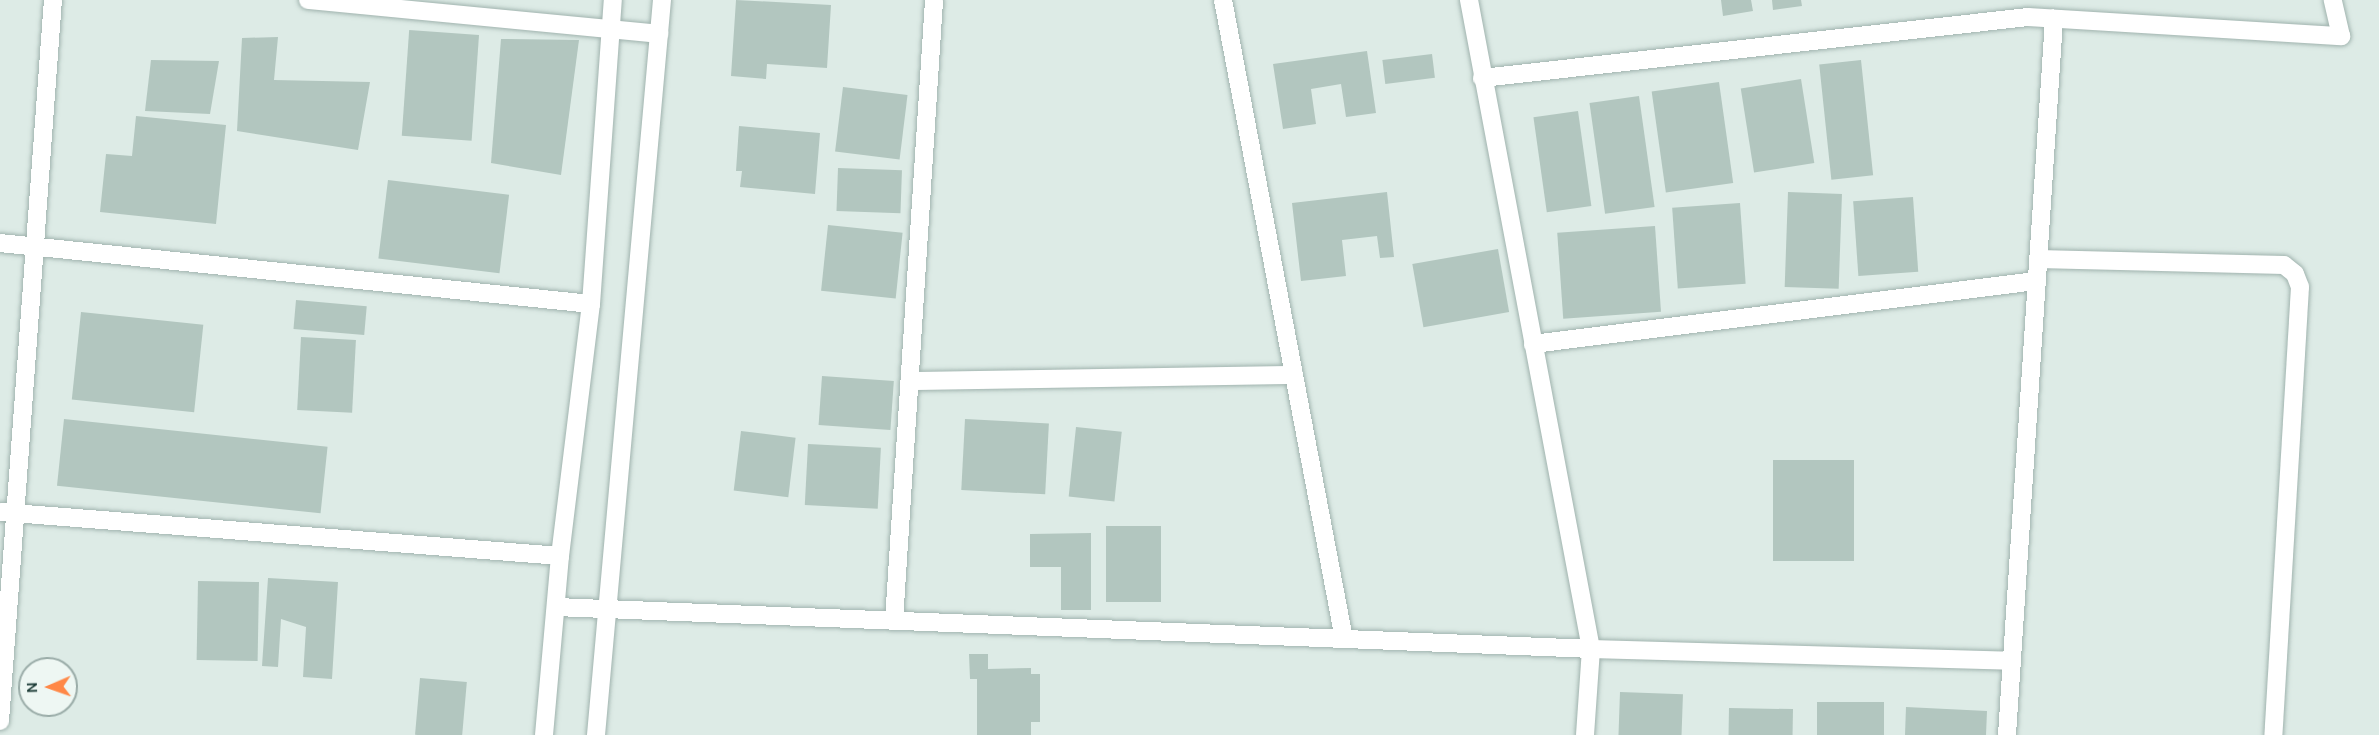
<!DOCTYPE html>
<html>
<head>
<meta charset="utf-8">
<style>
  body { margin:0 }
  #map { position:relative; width:2379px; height:735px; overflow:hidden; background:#ddebe6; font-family:Karla,sans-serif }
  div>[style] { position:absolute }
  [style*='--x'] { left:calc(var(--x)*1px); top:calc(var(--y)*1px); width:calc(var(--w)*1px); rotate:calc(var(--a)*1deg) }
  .building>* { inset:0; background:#b2c6bf; transform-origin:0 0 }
  .roads { filter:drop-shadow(0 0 2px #a0b3ae) drop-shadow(0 0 2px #a0b3ae) }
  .minor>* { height:18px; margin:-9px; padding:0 9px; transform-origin:9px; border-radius:9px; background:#fff }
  span { translate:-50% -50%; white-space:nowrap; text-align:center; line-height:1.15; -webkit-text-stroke:4.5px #eef7f3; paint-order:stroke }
  .north { position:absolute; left:18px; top:657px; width:60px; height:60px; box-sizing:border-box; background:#eef7f3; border:2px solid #9aaca8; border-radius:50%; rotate:268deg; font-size:16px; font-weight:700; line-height:24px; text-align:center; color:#1d3c37 }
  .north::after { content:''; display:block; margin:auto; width:21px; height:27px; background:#ff8847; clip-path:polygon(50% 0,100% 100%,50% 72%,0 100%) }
</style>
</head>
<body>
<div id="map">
  <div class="building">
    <i style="clip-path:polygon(736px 0,831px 5px,827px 68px,767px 64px,766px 79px,731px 76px)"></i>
    <i style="clip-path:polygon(1721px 0,1751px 0,1753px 11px,1723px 16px)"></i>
    <i style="clip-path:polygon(1772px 0,1801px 0,1802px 6px,1773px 10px)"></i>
    <i style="left:479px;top:35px;width:106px;height:70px;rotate:94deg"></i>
    <i style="clip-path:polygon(278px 37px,274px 80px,370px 82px,358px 150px,237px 131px,242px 38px)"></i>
    <i style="clip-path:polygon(501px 39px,579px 40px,561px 175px,491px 163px)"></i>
    <i style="clip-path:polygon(1367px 51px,1376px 113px,1346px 117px,1341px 84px,1311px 89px,1316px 124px,1283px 129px,1273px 64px)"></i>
    <i style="left:1432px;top:54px;width:24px;height:50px;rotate:83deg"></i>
    <i style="clip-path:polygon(151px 60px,219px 61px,210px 114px,145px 111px)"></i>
    <i style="left:1861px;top:60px;width:116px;height:42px;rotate:84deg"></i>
    <i style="left:1801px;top:79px;width:85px;height:61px;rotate:81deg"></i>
    <i style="left:1719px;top:82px;width:102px;height:68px;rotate:82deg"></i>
    <i style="left:843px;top:87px;width:65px;height:65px;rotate:7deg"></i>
    <i style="left:1639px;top:96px;width:112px;height:50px;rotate:82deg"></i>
    <i style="left:1578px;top:111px;width:96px;height:45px;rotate:82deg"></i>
    <i style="clip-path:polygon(136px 116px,226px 125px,216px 224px,100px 212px,106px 154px,132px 156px)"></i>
    <i style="clip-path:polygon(739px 126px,820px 133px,815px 194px,740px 187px,742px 171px,736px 171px)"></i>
    <i style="left:838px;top:168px;width:64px;height:43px;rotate:2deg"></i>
    <i style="left:388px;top:180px;width:122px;height:79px;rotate:7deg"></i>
    <i style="clip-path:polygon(1387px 192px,1394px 257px,1380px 258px,1377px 236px,1342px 240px,1346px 276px,1301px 281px,1292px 203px)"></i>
    <i style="left:1788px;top:192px;width:54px;height:95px;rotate:2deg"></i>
    <i style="left:1913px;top:197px;width:75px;height:60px;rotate:86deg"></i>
    <i style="left:1740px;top:203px;width:81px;height:68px;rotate:86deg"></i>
    <i style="left:828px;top:225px;width:75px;height:66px;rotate:6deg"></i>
    <i style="left:1655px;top:226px;width:86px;height:98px;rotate:86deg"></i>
    <i style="left:1498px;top:249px;width:64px;height:87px;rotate:80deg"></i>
    <i style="left:296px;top:300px;width:71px;height:29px;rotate:5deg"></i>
    <i style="left:81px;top:312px;width:123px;height:88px;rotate:6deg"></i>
    <i style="left:301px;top:337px;width:55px;height:73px;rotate:3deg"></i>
    <i style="left:822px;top:376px;width:72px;height:49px;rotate:4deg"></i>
    <i style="left:64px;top:419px;width:265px;height:67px;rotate:6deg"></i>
    <i style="left:965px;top:419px;width:84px;height:71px;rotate:3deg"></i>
    <i style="left:1076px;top:427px;width:46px;height:70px;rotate:6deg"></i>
    <i style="left:741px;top:431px;width:55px;height:60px;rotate:7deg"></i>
    <i style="left:808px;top:444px;width:73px;height:61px;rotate:3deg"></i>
    <i style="left:1773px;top:460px;width:81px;height:101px"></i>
    <i style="left:1106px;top:526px;width:55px;height:76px"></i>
    <i style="clip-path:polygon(1091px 533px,1091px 610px,1061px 610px,1061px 567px,1030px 567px,1030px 534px)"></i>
    <i style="clip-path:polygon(268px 578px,338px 582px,332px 679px,303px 677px,306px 627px,281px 619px,278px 667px,262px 666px)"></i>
    <i style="left:198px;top:581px;width:61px;height:79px;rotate:1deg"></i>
    <i style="clip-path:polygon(969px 654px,988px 654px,988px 669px,1031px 668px,1031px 674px,1040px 674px,1040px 722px,1031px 722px,1031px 735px,977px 735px,977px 679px,970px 679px)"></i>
    <i style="left:420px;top:678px;width:47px;height:57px;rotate:5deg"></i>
    <i style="left:1620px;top:692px;width:63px;height:43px;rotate:2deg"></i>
    <i style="left:1884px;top:702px;width:33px;height:67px;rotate:90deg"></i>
    <i style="clip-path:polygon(1906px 707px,1987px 711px,1986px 735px,1905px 735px)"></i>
    <i style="left:1729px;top:708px;width:64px;height:27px;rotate:1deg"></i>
  </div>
  <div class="roads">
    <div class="minor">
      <i style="--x:308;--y:0;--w:353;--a:5.5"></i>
      <i style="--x:1223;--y:0;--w:650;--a:79.28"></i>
      <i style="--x:1469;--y:0;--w:660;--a:79.35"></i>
      <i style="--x:1591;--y:649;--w:86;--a:94"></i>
      <i style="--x:1482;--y:78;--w:549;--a:-6.37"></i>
      <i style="--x:2028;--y:17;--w:314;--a:3.5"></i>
      <i style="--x:2341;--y:36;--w:37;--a:-103"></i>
      <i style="--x:0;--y:243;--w:594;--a:5.89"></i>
      <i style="--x:2038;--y:259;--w:246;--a:1.4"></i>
      <i style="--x:2284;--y:265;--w:14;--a:39"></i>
      <i style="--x:2295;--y:274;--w:14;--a:69"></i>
      <i style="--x:2300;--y:287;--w:449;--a:93.4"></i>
      <i style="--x:1533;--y:344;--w:507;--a:-7.14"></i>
      <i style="--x:910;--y:381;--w:384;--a:-0.9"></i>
      <i style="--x:0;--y:512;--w:562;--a:4.49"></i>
      <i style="--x:556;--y:607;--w:1036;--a:2.32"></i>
      <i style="--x:1591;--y:649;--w:420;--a:1.6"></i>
      <i style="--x:894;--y:621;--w:622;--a:-86.31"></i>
      <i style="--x:0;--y:721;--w:723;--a:-85.8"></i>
      <i style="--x:544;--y:735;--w:180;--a:-84.9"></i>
      <i style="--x:560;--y:556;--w:254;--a:-83"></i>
      <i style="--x:591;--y:304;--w:305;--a:-85.9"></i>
      <i style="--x:596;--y:735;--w:738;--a:-84.87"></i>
      <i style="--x:2007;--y:735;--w:718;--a:-86.24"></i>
    </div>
  </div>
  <div class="north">N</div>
</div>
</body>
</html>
